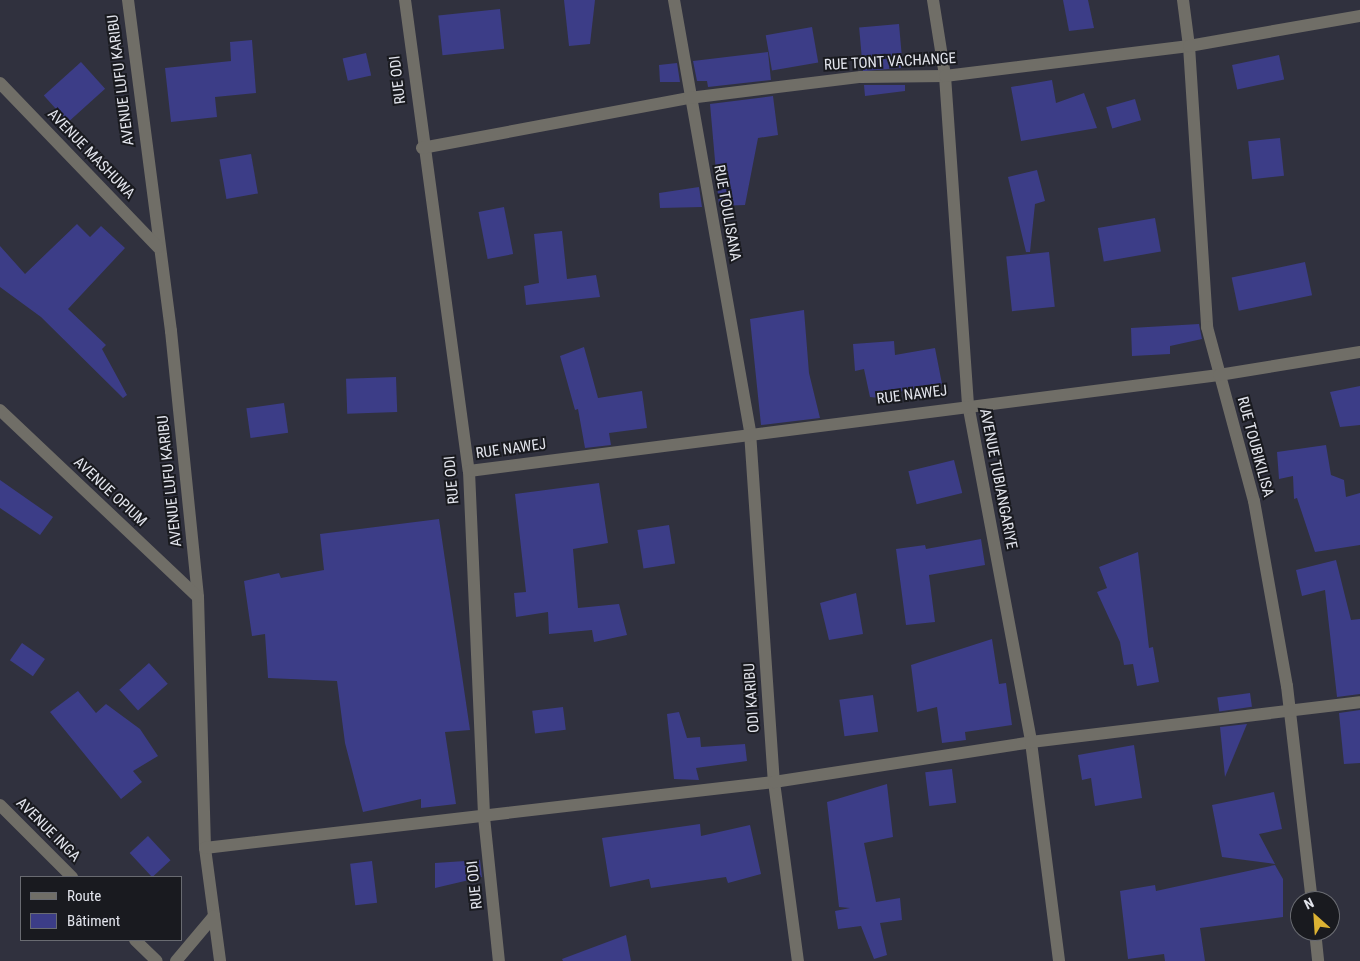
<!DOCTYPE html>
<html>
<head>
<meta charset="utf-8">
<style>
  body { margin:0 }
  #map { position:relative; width:1360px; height:961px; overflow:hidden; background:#30313e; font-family:"Roboto Condensed",sans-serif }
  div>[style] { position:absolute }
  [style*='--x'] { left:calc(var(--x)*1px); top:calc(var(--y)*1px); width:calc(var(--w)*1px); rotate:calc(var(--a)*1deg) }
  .building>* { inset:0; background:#3c3d87; transform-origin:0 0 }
  .minor>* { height:12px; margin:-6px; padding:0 6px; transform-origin:6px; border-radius:6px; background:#706e67 }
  span { translate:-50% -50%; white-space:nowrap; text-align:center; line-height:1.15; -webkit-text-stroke:4px #191a1f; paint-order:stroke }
  .street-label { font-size:15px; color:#e2e4ec }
  .legend { position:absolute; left:20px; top:876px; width:162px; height:65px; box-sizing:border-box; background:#191a1f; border:1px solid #696b71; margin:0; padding:6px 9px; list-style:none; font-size:15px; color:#e2e4ec }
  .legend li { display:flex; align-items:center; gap:10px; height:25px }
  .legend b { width:25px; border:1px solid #696b71 }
  .north { position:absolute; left:1290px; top:891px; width:50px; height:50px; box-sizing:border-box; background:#191a1f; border:1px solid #696b71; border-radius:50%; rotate:334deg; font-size:14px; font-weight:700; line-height:20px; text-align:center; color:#e2e4ec }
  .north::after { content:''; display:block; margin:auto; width:18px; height:22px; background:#dcb233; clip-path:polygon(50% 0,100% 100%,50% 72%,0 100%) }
</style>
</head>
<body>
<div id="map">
  <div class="building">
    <i style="clip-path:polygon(564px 0,595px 0,590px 44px,569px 46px)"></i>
    <i style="clip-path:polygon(1063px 0,1088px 0,1094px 28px,1069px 31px)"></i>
    <i style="left:500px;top:9px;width:40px;height:62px;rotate:84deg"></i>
    <i style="left:899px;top:24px;width:44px;height:40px;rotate:85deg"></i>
    <i style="left:812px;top:27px;width:36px;height:47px;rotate:80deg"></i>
    <i style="clip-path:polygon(252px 40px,256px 93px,215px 97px,217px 117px,171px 122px,165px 68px,231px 61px,230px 42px)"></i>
    <i style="clip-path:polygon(768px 52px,771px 80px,708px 87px,707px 81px,697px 81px,693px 61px)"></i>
    <i style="left:366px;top:53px;width:23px;height:24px;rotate:77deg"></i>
    <i style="left:1279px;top:55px;width:25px;height:48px;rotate:78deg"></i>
    <i style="left:81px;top:62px;width:36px;height:50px;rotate:48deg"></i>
    <i style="clip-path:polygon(677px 63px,680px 82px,660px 82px,659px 65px)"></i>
    <i style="clip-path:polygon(1052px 80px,1056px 103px,1084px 93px,1097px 128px,1021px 141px,1011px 87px)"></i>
    <i style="clip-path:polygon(864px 85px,905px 85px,905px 91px,865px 96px)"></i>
    <i style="clip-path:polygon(773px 96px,778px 135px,758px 138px,745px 205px,719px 206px,710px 104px)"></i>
    <i style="left:1135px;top:99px;width:22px;height:30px;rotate:74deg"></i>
    <i style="left:1280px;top:138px;width:38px;height:32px;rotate:84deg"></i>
    <i style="left:251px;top:154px;width:40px;height:32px;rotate:80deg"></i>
    <i style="clip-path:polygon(1037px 170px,1045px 201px,1035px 204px,1030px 252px,1026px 252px,1008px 177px)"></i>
    <i style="clip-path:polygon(699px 187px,702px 207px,660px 208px,659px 193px)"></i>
    <i style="left:504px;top:207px;width:48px;height:26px;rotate:79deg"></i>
    <i style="left:1155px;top:218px;width:34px;height:58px;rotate:80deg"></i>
    <i style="clip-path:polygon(77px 224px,90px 237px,101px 226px,125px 248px,68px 309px,106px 345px,102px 349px,127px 395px,123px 398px,41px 317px,0 287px,0 246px,25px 274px)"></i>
    <i style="clip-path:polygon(562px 231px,567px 279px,596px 275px,600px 297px,526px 305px,524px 286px,539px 283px,534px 234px)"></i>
    <i style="left:1049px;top:252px;width:55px;height:43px;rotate:84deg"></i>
    <i style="left:1305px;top:262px;width:34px;height:75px;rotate:78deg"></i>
    <i style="clip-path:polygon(804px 310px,809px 373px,820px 418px,761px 425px,750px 319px)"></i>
    <i style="clip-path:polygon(1199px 324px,1202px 339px,1170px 346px,1170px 354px,1132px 356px,1131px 328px)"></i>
    <i style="clip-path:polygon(894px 341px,895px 355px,935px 348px,942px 384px,898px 392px,899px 400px,870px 397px,864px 369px,855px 371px,853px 344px)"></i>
    <i style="clip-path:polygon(584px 347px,598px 398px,642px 391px,647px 428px,609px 433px,611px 445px,585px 448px,578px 409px,575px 410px,560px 356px)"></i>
    <i style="left:396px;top:377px;width:35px;height:50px;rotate:88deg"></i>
    <i style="clip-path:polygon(1360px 386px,1360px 425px,1340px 427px,1330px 392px)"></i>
    <i style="left:284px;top:403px;width:30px;height:38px;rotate:82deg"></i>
    <i style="clip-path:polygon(1326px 445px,1331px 475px,1344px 480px,1346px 497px,1360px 493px,1360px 545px,1315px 552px,1297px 498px,1294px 499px,1293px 476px,1279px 479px,1277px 452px)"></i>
    <i style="left:954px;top:460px;width:34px;height:47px;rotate:76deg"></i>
    <i style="clip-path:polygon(0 480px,53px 517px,40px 535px,0 508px)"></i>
    <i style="clip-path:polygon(599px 483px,608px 543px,573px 549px,578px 608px,619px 604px,627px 635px,594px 642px,592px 630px,549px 634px,548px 612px,516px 617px,514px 593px,526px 592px,515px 494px)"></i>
    <i style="clip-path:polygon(439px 519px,470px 730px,445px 732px,456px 804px,421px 808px,421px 799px,363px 812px,345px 743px,337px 681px,268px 678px,265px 634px,252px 636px,244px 581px,279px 573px,281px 578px,324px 570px,320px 534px)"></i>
    <i style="left:669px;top:525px;width:39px;height:32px;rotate:81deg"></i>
    <i style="clip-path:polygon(981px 539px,985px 565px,929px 575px,935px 622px,906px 625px,896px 549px,925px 545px,926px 549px)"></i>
    <i style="clip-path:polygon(1138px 552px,1149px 648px,1153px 647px,1159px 682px,1137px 686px,1133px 664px,1124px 665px,1120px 642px,1097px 592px,1107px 588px,1099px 567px)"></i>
    <i style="clip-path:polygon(1336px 560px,1351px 620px,1360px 619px,1360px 694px,1337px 697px,1325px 590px,1302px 596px,1296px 570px)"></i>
    <i style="clip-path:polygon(856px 593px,863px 634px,829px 640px,820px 603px)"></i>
    <i style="clip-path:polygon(992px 639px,999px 684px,1006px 683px,1012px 725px,965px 732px,966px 740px,942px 743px,937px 707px,917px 712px,911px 665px)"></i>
    <i style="left:22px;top:643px;width:28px;height:21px;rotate:35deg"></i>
    <i style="left:149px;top:663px;width:28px;height:40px;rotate:48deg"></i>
    <i style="clip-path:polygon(78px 691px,96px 713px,106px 704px,140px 729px,158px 756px,133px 771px,142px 782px,121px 799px,50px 712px)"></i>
    <i style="left:1250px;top:693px;width:14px;height:33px;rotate:82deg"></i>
    <i style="left:873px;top:695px;width:37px;height:34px;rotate:82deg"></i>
    <i style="left:563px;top:707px;width:23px;height:31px;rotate:83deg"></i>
    <i style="clip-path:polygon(1360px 710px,1360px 763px,1344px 764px,1339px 713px)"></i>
    <i style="clip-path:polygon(679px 712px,687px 738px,700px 737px,701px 747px,745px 744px,747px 761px,696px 768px,699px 780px,674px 779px,667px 714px)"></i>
    <i style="clip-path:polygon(1247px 724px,1225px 777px,1220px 727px)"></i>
    <i style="clip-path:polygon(1134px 745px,1142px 798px,1095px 806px,1091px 778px,1082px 780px,1078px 755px)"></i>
    <i style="left:952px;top:769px;width:34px;height:27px;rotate:83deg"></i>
    <i style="clip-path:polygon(887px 784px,893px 837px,864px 843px,876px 902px,900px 898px,902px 920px,880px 923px,887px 955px,874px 959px,861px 926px,838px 929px,835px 911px,850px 908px,839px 907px,827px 802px)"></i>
    <i style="clip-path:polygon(1274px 792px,1282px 829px,1259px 834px,1275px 864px,1222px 857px,1212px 805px)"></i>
    <i style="clip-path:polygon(700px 824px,701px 836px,750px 825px,761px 874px,728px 883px,726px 877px,651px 888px,649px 879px,610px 887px,602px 838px)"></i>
    <i style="left:148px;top:836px;width:33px;height:25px;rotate:47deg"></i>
    <i style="clip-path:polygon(480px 860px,482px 877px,435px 888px,435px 863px)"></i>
    <i style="left:372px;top:861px;width:42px;height:22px;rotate:83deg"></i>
    <i style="clip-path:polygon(1275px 865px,1283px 879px,1283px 917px,1200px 928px,1205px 961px,1165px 961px,1164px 954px,1128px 959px,1120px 891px,1155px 885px,1156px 891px)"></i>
    <i style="clip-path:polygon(626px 935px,631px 961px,563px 961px,562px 959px)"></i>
  </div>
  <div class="minor">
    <i style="--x:128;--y:0;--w:334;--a:82.6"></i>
    <i style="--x:171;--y:331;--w:267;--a:84.2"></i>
    <i style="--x:198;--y:597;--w:251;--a:88.4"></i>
    <i style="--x:205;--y:848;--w:114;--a:82.4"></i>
    <i style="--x:405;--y:0;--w:475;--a:82.3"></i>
    <i style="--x:469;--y:471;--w:346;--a:87.5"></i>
    <i style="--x:484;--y:817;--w:145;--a:84.1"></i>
    <i style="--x:674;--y:0;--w:439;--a:80"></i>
    <i style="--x:750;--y:432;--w:351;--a:86.1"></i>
    <i style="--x:774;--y:782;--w:181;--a:82.4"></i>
    <i style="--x:933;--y:0;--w:77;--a:81"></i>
    <i style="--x:945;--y:76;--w:329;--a:86"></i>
    <i style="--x:968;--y:404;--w:344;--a:79.4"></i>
    <i style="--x:1031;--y:742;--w:221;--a:82.7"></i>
    <i style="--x:1183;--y:0;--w:46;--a:82.6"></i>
    <i style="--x:1189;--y:46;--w:282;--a:86.3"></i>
    <i style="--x:1207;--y:327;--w:180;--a:74.9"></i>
    <i style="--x:1254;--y:501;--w:188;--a:79.9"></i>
    <i style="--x:1287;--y:686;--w:216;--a:83.4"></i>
    <i style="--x:0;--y:83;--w:228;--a:46.1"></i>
    <i style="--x:422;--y:148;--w:272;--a:-10.6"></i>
    <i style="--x:689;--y:98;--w:173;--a:-7"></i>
    <i style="--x:861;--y:77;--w:84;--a:-0.7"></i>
    <i style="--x:945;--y:76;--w:246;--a:-7"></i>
    <i style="--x:1189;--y:46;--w:174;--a:-10"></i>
    <i style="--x:0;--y:410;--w:272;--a:43.4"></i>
    <i style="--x:469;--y:471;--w:756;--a:-7.29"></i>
    <i style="--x:1219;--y:375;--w:143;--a:-9.3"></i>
    <i style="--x:0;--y:805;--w:102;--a:45"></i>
    <i style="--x:205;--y:848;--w:573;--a:-6.62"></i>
    <i style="--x:774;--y:782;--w:260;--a:-8.8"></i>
    <i style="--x:1031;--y:742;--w:331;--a:-6.9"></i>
    <i style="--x:1315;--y:931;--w:30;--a:84"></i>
    <i style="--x:135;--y:940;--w:30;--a:44"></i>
    <i style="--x:176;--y:961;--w:59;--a:-49.8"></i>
  </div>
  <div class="street-label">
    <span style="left:890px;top:62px;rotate:-3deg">RUE TONT VACHANGE</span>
    <span style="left:121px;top:80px;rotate:-97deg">AVENUE LUFU KARIBU</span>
    <span style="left:398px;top:80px;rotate:-97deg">RUE ODI</span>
    <span style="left:91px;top:154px;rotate:46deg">AVENUE MASHUWA</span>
    <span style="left:727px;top:213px;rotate:80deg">RUE TOULISANA</span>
    <span style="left:912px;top:395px;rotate:-7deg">RUE NAWEJ</span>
    <span style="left:1255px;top:447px;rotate:75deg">RUE TOUBIKILISA</span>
    <span style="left:511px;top:449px;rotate:-8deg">RUE NAWEJ</span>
    <span style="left:998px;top:479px;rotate:79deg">AVENUE TUBIANGARIYE</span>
    <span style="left:452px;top:480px;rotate:-95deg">RUE ODI</span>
    <span style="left:170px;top:481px;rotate:-96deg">AVENUE LUFU KARIBU</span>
    <span style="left:110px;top:492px;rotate:43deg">AVENUE OPIUM</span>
    <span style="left:752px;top:698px;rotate:-94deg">ODI KARIBU</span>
    <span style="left:48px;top:830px;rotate:45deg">AVENUE INGA</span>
    <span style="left:475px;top:885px;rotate:-96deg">RUE ODI</span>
  </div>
  <ul class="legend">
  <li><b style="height:6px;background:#706e67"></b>Route</li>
  <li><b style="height:14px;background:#3c3d87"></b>Bâtiment</li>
  </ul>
  <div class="north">N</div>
</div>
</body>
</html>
